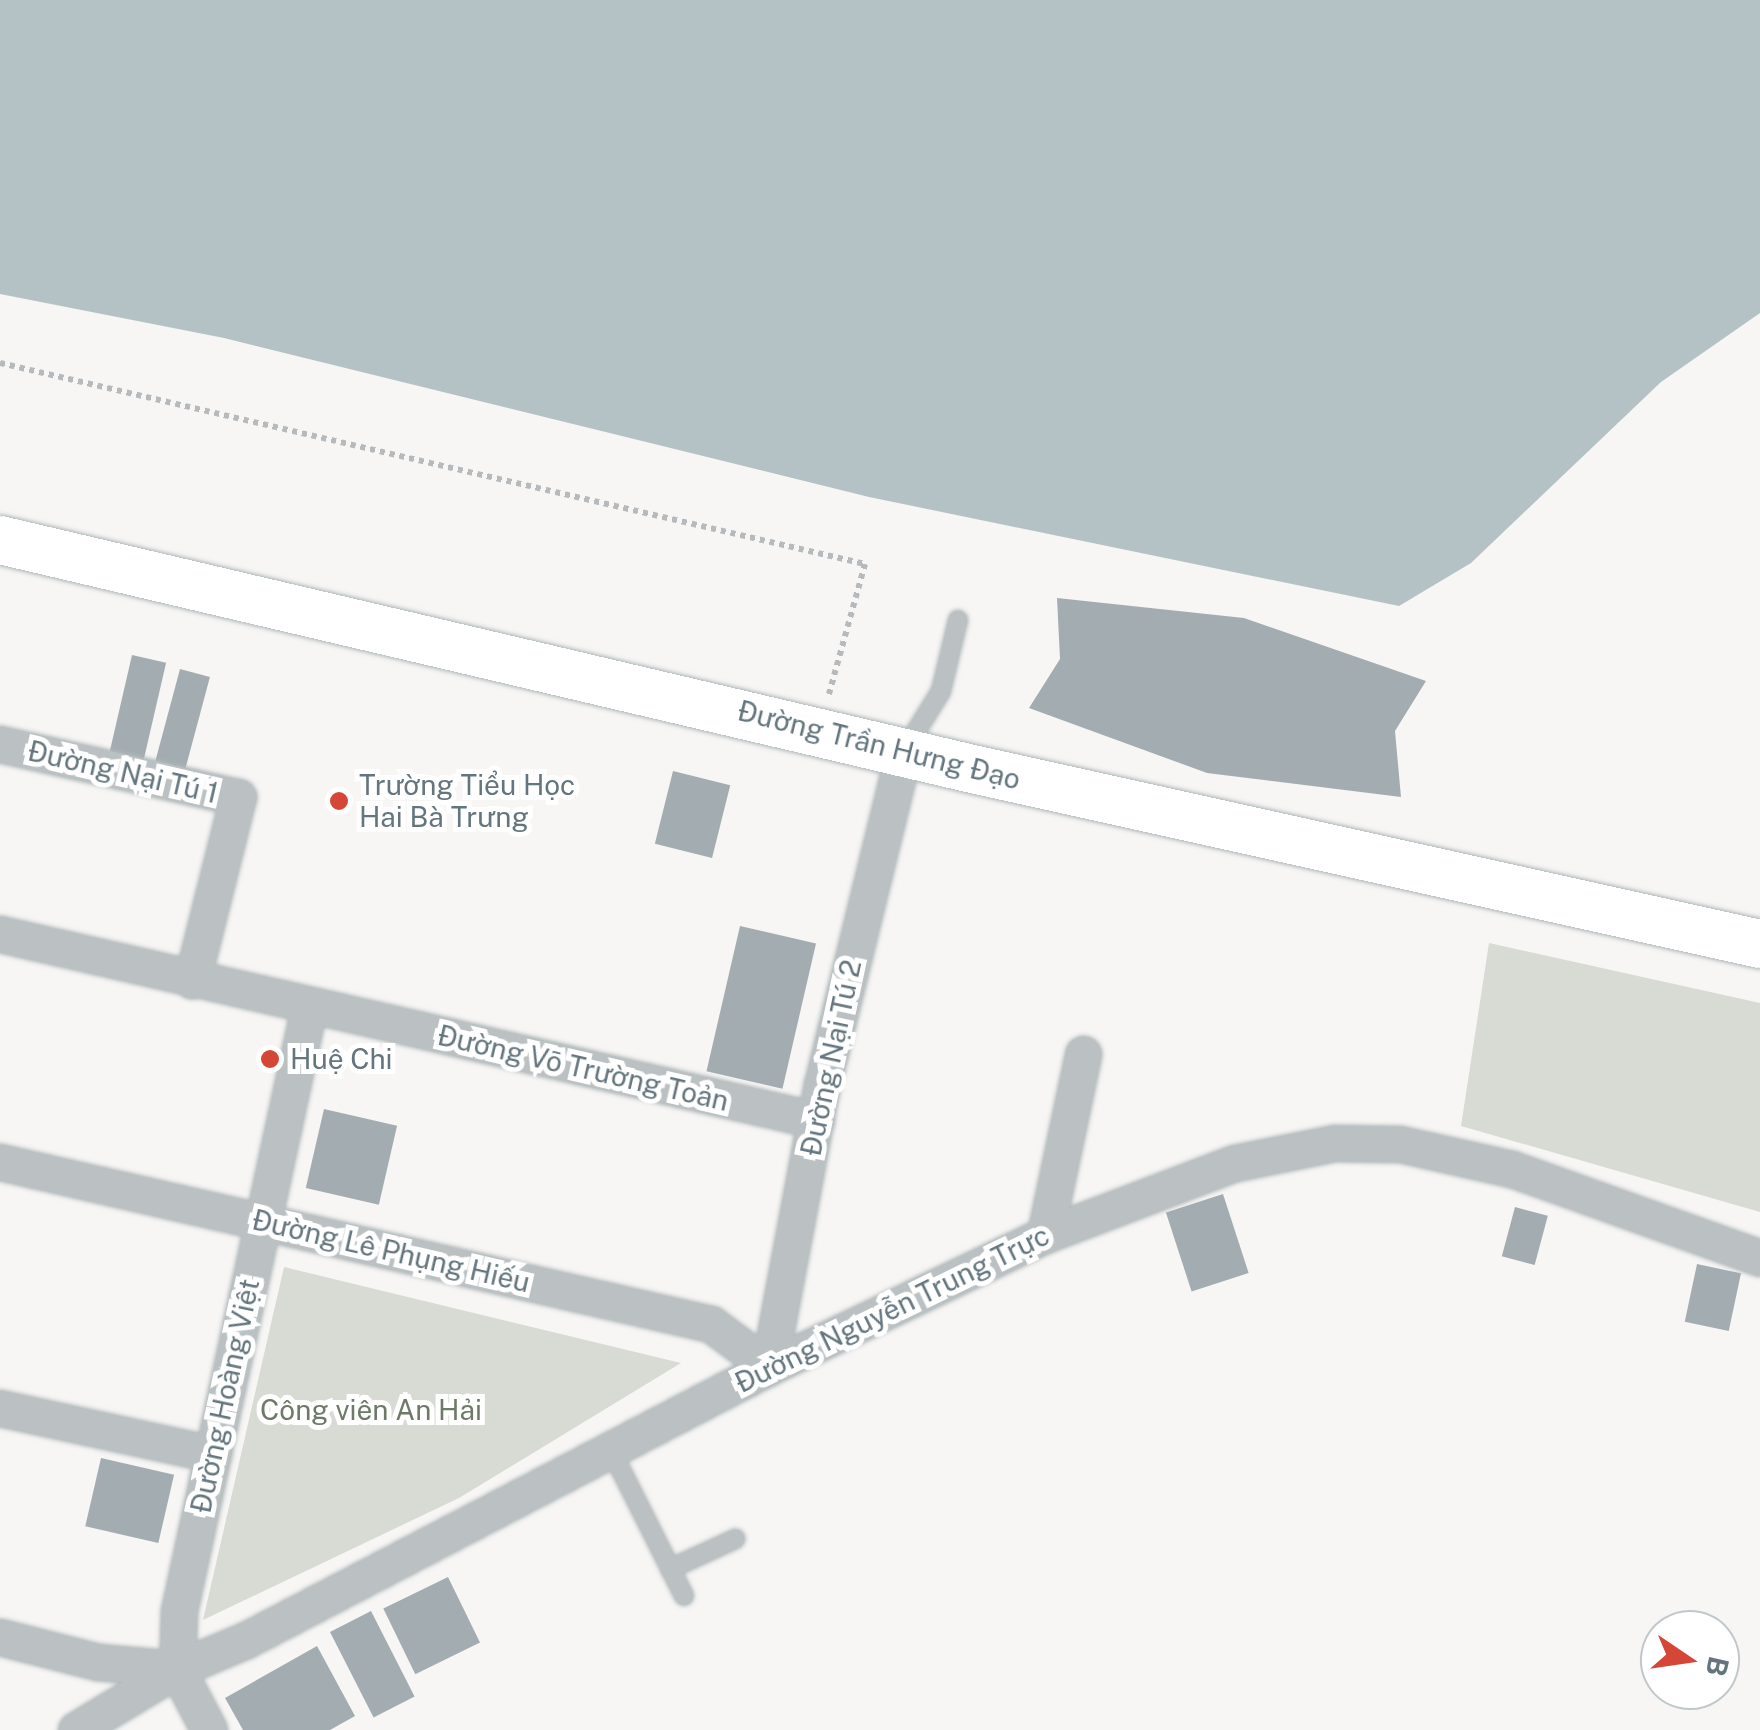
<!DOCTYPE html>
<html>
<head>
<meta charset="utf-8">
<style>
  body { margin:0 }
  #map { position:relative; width:1760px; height:1730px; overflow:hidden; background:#f7f6f4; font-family:"Public Sans",sans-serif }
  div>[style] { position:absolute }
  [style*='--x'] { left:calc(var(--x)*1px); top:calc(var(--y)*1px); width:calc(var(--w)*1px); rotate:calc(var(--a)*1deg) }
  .green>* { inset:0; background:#d7dbd4 }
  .water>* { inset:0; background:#b5c2c5 }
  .building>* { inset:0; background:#a3adb1; transform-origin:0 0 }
  .path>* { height:6px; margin-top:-3px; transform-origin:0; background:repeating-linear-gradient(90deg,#b6babc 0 5px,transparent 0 10px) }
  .roads { filter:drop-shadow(0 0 2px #b0b7ba) drop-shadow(0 0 2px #b0b7ba) }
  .service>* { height:18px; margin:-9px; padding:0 9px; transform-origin:9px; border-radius:9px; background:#bbc1c3 }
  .minor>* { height:35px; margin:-17.5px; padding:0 17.5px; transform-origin:17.5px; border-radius:17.5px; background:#bbc1c3 }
  .secondary>* { height:48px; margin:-24px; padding:0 24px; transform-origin:24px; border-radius:24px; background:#fff }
  .dots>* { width:28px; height:28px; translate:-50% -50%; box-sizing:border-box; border:5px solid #fff; border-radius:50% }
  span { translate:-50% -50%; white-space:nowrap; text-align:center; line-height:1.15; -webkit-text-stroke:10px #fff; paint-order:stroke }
  .street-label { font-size:28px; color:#64757d }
  .poi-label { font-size:28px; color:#64757d }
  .left { translate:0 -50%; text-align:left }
  .park-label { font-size:28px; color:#6d7a67 }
  .north { position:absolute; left:1640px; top:1610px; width:100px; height:100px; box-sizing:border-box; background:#fff; border:2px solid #c1c8cb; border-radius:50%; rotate:103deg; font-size:28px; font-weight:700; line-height:40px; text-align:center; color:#64757d }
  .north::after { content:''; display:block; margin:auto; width:35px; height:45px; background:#d54636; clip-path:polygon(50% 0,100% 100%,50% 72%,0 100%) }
</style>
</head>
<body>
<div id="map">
  <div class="green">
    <i style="clip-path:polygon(1489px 943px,1760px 1003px,1760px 1212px,1461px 1126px)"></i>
    <i style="clip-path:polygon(284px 1267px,681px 1363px,459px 1498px,203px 1620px)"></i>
  </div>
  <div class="water">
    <i style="clip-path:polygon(0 0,1760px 0,1760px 313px,1661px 382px,1471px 563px,1399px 606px,869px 497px,224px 338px,0 294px)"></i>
  </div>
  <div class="building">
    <i style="clip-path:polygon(1057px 598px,1244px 618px,1426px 681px,1395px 731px,1401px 797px,1207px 773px,1029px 708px,1060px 659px)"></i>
    <i style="left:132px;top:655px;width:35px;height:100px;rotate:13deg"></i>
    <i style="left:180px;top:669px;width:31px;height:95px;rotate:15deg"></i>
    <i style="left:673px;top:771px;width:59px;height:75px;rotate:14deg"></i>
    <i style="left:740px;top:926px;width:78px;height:149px;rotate:13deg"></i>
    <i style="left:324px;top:1109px;width:75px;height:81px;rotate:13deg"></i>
    <i style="left:1223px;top:1194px;width:83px;height:60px;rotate:72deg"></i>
    <i style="left:1515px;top:1207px;width:34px;height:51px;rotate:15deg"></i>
    <i style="left:1697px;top:1264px;width:45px;height:59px;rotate:12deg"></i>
    <i style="left:101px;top:1458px;width:75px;height:70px;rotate:13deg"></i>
    <i style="left:448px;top:1577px;width:73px;height:72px;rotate:64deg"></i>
    <i style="left:371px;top:1611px;width:96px;height:46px;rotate:63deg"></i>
    <i style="clip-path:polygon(317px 1646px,355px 1716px,330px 1730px,243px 1730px,225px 1698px)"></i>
  </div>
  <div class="path">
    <i style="--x:0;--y:363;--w:888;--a:13.08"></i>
    <i style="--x:865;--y:564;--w:135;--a:105.5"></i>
  </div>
  <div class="roads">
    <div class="service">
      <i style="--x:904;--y:751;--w:70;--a:-58.3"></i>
      <i style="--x:941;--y:691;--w:73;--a:-76.5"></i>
      <i style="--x:611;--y:1450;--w:163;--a:63.4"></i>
      <i style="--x:670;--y:1569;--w:72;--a:-24.8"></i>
    </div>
    <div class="minor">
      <i style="--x:0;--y:744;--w:244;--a:12.6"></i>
      <i style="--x:238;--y:797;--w:189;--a:104.1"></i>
      <i style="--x:0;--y:934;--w:837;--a:12.84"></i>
      <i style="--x:0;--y:1162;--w:729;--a:12.84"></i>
      <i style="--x:711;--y:1324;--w:72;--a:36.6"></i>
      <i style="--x:769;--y:1367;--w:287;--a:-79.4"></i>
      <i style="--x:822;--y:1085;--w:344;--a:-76.2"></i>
      <i style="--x:1045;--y:1235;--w:185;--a:-78.1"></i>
      <i style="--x:0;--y:1408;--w:218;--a:12.2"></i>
      <i style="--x:0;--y:1637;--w:101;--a:14.3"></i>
      <i style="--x:98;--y:1662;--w:79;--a:5.1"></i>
      <i style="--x:76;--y:1730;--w:118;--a:-31.1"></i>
      <i style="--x:177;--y:1669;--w:75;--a:-22.8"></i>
      <i style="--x:246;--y:1640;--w:590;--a:-27.56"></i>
      <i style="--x:769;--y:1367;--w:306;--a:-25.6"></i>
      <i style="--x:1045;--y:1235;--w:203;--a:-20.8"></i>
      <i style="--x:1235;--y:1163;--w:101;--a:-11.4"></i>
      <i style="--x:1334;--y:1143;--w:66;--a:0.9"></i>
      <i style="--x:1400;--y:1144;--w:115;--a:12.6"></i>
      <i style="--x:1512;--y:1169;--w:263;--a:19.7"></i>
      <i style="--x:209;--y:1730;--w:69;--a:-117.7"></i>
      <i style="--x:177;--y:1669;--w:58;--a:-88"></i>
      <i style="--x:179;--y:1611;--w:618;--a:-77.85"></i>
    </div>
    <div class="secondary">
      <i style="--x:0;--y:540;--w:1004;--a:13.25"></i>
      <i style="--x:977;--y:770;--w:802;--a:12.53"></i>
    </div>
  </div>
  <div class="dots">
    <i style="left:339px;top:801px;background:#d54636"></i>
    <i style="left:270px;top:1059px;background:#d54636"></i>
  </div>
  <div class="street-label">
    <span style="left:879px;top:745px;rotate:14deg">Đường Trần Hưng Đạo</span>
    <span style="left:123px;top:772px;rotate:13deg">Đường Nại Tú 1</span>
    <span style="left:831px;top:1058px;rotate:-78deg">Đường Nại Tú 2</span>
    <span style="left:583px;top:1068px;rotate:13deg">Đường Võ Trường Toản</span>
    <span style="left:391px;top:1251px;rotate:13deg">Đường Lê Phụng Hiếu</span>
    <span style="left:892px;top:1309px;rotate:-26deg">Đường Nguyễn Trung Trực</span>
    <span style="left:225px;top:1396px;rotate:-78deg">Đường Hoàng Việt</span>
  </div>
  <div class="poi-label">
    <span class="left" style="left:359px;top:801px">Trường Tiểu Học<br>Hai Bà Trưng</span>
    <span class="left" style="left:290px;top:1059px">Huệ Chi</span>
  </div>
  <div class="park-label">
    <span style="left:371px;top:1410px">Công viên An Hải</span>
  </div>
  <div class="north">B</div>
</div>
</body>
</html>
